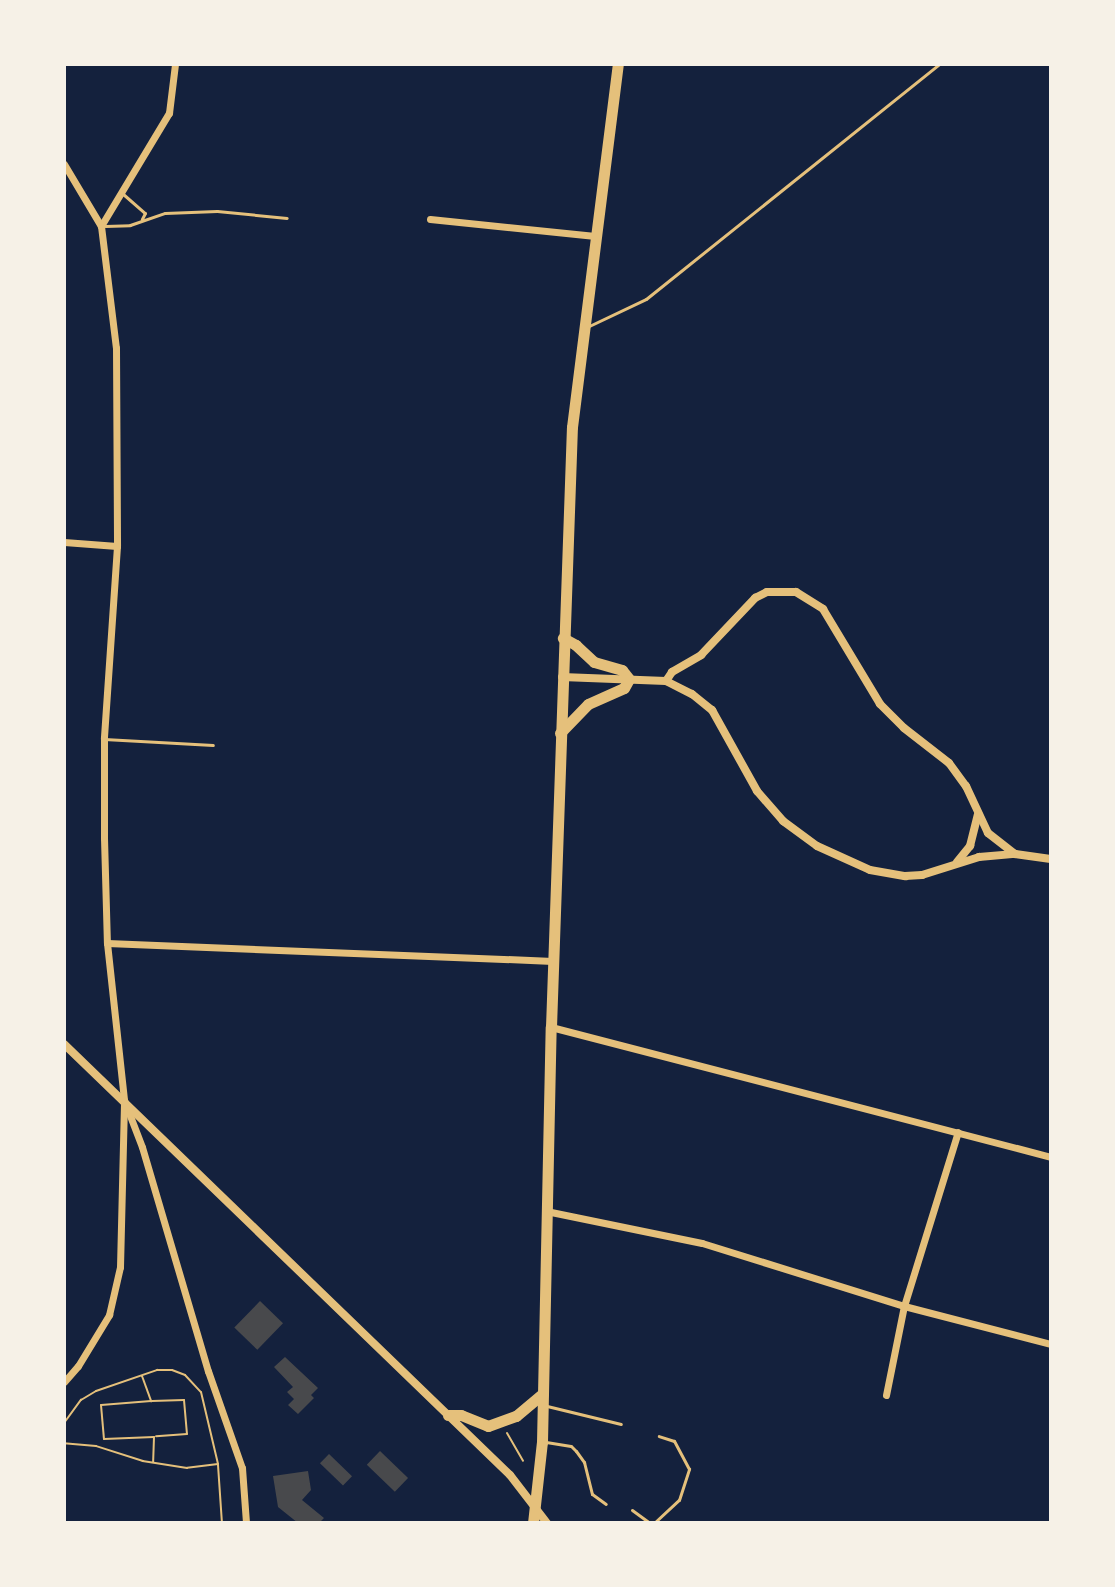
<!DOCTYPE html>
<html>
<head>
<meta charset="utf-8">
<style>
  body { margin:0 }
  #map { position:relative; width:1115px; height:1587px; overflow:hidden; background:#14213d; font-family:Jost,sans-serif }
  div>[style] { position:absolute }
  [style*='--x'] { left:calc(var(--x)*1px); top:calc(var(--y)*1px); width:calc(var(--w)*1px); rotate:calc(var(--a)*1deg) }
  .building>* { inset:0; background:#48494c; transform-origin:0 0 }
  .path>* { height:2px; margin:-1px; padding:0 1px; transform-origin:1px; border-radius:1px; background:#e5c07b }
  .service>* { height:3px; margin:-1.5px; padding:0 1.5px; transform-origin:1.5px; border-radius:1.5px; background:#e5c07b }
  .minor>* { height:7px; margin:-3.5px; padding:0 3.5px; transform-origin:3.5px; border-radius:3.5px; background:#e5c07b }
  .tertiary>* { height:8px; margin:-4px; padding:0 4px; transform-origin:4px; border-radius:4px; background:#e5c07b }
  .primary>* { height:11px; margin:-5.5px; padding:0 5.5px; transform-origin:5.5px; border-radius:5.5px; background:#e5c07b }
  span { translate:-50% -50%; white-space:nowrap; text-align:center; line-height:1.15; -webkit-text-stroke:8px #f6f1e7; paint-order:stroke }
  .frame { position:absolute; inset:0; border:66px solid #f6f1e7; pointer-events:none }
</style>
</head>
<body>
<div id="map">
  <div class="building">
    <i style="left:260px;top:1301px;width:32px;height:37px;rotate:44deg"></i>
    <i style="clip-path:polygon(285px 1357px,318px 1388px,311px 1395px,314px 1398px,298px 1414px,288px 1405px,294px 1399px,287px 1392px,293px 1387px,274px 1367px)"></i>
    <i style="left:380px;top:1451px;width:39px;height:19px;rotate:44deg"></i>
    <i style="left:329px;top:1454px;width:32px;height:13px;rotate:44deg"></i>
    <i style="clip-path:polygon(308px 1471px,311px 1490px,302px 1500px,324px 1518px,319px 1523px,298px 1523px,278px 1507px,273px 1476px)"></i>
  </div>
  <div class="path">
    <i style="--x:142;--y:1376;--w:27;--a:70"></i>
    <i style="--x:151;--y:1401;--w:50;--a:175.4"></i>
    <i style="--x:101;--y:1405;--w:34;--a:85"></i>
    <i style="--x:104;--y:1439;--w:50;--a:-2.3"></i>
    <i style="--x:154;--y:1437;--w:25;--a:92"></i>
    <i style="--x:152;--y:1401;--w:32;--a:-2"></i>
    <i style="--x:184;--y:1400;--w:34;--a:85"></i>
    <i style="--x:187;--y:1434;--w:31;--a:176"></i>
    <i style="--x:64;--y:1423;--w:29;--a:-54"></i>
    <i style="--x:81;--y:1400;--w:17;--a:-31"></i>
    <i style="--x:96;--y:1391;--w:65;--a:-19"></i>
    <i style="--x:157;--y:1370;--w:15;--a:0"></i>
    <i style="--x:172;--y:1370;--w:14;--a:21"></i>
    <i style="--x:185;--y:1375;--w:23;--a:47"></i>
    <i style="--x:201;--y:1392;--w:74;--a:76.7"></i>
    <i style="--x:218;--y:1464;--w:31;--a:173"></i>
    <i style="--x:187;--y:1468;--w:45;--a:-171"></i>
    <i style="--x:143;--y:1461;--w:49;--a:-162.3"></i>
    <i style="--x:96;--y:1446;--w:32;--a:-175"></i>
    <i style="--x:507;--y:1433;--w:32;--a:60"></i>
    <i style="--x:218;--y:1465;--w:58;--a:86.1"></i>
  </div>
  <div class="service">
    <i style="--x:123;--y:194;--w:29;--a:41"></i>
    <i style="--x:145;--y:213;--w:7;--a:117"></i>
    <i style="--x:105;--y:226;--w:25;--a:-2"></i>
    <i style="--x:130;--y:225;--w:37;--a:-19"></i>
    <i style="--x:165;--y:213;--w:52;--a:-2.2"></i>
    <i style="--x:217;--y:211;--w:70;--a:5.7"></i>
    <i style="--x:587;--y:327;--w:65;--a:-25.4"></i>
    <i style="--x:646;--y:299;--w:376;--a:-38.7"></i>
    <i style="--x:104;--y:739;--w:109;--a:3.2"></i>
    <i style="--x:547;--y:1406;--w:76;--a:13.7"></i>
    <i style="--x:546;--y:1442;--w:25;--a:9"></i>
    <i style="--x:571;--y:1446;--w:7;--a:45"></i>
    <i style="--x:576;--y:1451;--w:14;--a:54"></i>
    <i style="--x:584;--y:1462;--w:33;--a:76"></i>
    <i style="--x:592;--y:1494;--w:17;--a:36"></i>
    <i style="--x:632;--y:1510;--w:22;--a:36"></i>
    <i style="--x:654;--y:1523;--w:34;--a:-43"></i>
    <i style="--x:679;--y:1500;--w:33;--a:-72"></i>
    <i style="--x:689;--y:1469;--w:32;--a:-118"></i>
    <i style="--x:674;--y:1441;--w:16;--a:-162"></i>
  </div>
  <div class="minor">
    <i style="--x:64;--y:164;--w:72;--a:59.2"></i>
    <i style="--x:101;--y:226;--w:123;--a:83"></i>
    <i style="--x:116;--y:348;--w:198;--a:89.7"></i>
    <i style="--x:117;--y:546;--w:193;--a:93.9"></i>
    <i style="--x:104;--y:739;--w:99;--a:90"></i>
    <i style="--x:104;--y:838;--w:105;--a:88.4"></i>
    <i style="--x:107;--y:943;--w:158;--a:83.8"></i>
    <i style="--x:124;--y:1100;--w:50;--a:69"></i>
    <i style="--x:142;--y:1147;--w:234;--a:73.6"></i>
    <i style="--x:208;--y:1371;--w:103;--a:70.7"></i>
    <i style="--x:242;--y:1468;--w:55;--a:85.8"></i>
    <i style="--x:430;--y:219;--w:166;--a:5.9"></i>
    <i style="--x:101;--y:226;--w:132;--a:-59"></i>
    <i style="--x:169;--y:113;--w:49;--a:-83"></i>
    <i style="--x:64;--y:542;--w:53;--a:4.3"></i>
    <i style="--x:107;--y:943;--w:446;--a:2.3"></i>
    <i style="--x:551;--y:1027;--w:517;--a:14.57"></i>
    <i style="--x:546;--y:1211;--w:159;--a:11.6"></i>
    <i style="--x:702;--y:1243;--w:212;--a:17.3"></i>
    <i style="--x:904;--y:1306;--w:152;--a:14.5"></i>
    <i style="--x:64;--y:1382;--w:21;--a:-49"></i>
    <i style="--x:78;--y:1366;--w:60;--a:-58.7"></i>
    <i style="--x:109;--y:1315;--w:49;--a:-77.1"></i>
    <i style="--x:120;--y:1267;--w:164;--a:-88.6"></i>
    <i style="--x:886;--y:1395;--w:91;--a:-78.6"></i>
    <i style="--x:904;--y:1306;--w:182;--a:-72.8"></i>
  </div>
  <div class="tertiary">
    <i style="--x:562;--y:677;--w:104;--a:2.2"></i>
    <i style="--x:666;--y:681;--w:29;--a:27"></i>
    <i style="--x:692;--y:694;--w:26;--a:39"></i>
    <i style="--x:712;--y:710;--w:93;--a:60.9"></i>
    <i style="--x:757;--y:791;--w:40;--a:49"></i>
    <i style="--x:783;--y:821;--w:42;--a:36.3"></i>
    <i style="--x:817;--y:846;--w:58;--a:24.4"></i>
    <i style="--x:870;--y:870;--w:36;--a:10"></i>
    <i style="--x:905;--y:876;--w:17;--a:-3"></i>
    <i style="--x:922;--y:875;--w:60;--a:-17.5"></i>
    <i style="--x:979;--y:857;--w:36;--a:-5"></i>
    <i style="--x:1015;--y:854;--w:36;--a:8"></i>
    <i style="--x:666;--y:681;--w:11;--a:-56"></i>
    <i style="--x:672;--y:672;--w:34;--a:-30"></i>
    <i style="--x:701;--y:655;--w:79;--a:-46.5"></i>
    <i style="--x:755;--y:598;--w:13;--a:-27"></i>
    <i style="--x:767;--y:592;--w:29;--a:0"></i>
    <i style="--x:796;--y:592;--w:32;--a:32"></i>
    <i style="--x:823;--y:609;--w:111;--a:59"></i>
    <i style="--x:880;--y:704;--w:34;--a:45"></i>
    <i style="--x:904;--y:728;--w:57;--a:37.9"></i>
    <i style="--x:949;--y:763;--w:29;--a:54"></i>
    <i style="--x:966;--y:786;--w:52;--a:64.9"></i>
    <i style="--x:988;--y:833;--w:34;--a:38"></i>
    <i style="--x:957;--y:862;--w:21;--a:-51"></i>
    <i style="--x:970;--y:846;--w:32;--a:-76"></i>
    <i style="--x:64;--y:1044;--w:620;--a:44.02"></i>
    <i style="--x:510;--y:1475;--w:61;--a:52.4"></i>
  </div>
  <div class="primary">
    <i style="--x:560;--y:733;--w:40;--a:-46"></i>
    <i style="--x:588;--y:704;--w:39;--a:-24"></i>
    <i style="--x:624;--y:688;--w:10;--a:-61"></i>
    <i style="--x:629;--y:679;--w:11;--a:-128"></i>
    <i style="--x:622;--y:670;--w:29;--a:-164"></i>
    <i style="--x:594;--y:662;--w:25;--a:-137"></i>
    <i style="--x:576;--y:645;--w:15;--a:-152"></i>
    <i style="--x:448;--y:1415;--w:13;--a:0"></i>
    <i style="--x:461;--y:1415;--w:29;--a:22"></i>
    <i style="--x:488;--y:1426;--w:30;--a:-20"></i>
    <i style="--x:516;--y:1416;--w:35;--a:-40"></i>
    <i style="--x:533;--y:1523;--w:81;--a:-83.7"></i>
    <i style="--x:542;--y:1442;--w:415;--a:-88.8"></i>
    <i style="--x:551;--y:1027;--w:600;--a:-88"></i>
    <i style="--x:572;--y:427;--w:366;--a:-82.8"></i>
  </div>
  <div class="frame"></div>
</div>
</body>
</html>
